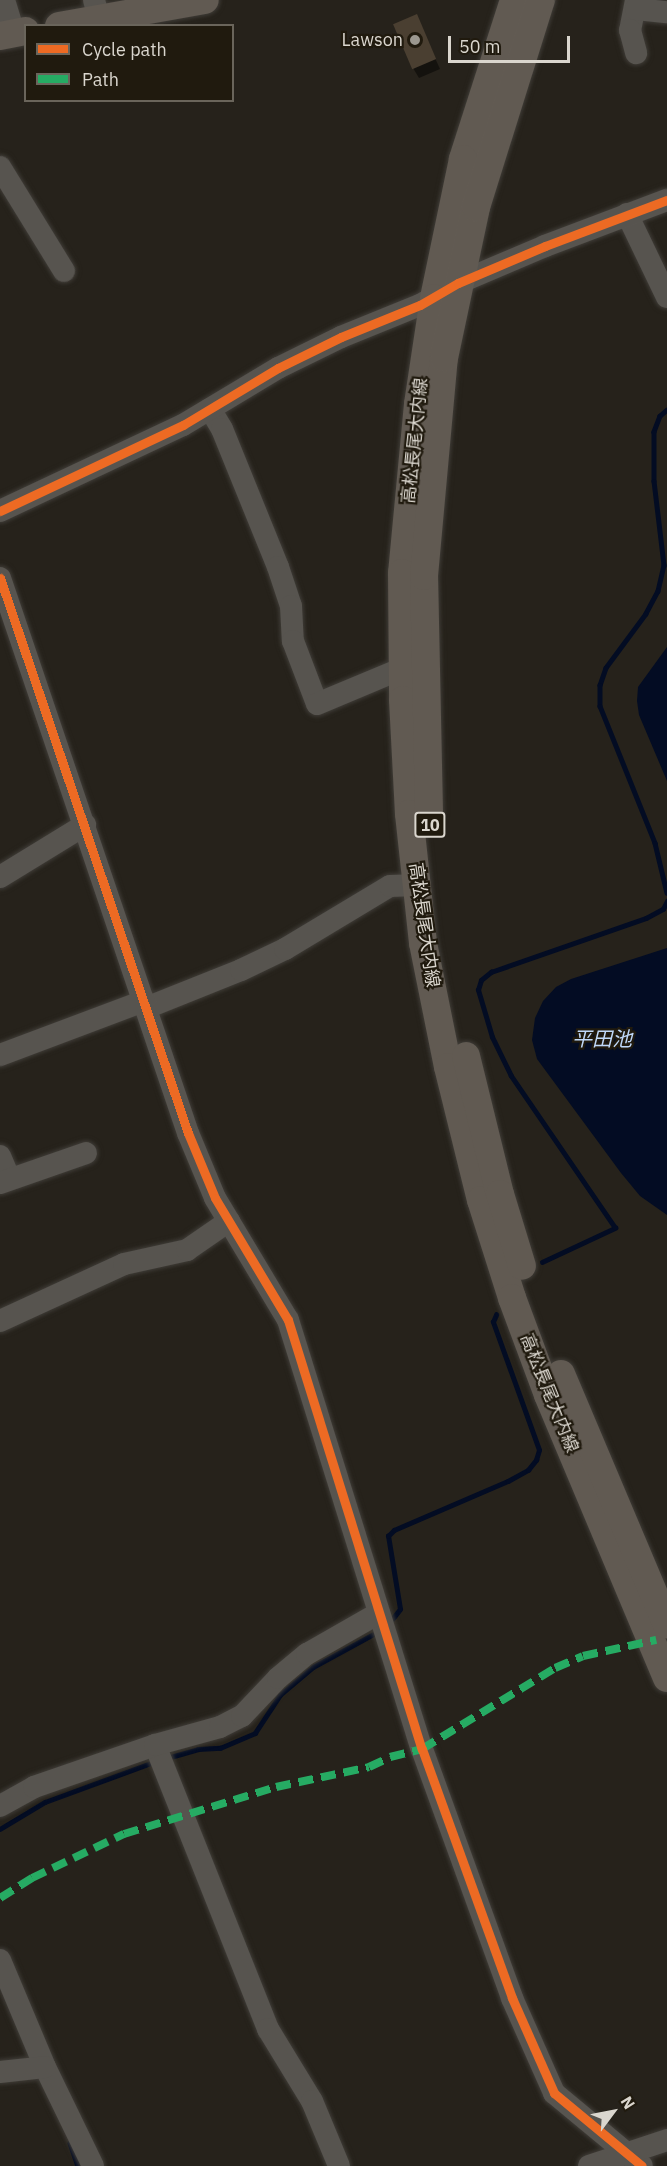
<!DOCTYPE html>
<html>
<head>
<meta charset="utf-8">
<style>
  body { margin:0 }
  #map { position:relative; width:667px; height:2166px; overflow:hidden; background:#26221b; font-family:"IBM Plex Sans","Noto Sans JP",sans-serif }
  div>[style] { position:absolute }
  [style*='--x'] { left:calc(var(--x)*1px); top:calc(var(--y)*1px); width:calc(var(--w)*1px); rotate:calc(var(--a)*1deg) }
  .water>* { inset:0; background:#030c23 }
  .shadow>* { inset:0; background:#0007 }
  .stream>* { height:4.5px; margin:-2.25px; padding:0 2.25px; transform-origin:2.25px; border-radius:2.25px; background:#030c23 }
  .building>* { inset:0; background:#4a3f31; transform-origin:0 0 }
  .roads { filter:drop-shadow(0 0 2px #3f3c37) drop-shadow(0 0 2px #3f3c37) }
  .minor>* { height:22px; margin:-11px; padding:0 11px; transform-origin:11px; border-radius:11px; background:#57544f }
  .major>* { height:28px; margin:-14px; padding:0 14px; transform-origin:14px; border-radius:14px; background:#615a52 }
  .quiet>* { height:8px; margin-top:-4px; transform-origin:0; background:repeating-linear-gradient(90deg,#26ab63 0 15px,transparent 0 23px) }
  .cycleway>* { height:9px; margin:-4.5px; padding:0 4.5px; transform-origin:4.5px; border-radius:4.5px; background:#ed6a23 }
  .dots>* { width:16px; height:16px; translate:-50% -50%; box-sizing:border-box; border:3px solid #201a0e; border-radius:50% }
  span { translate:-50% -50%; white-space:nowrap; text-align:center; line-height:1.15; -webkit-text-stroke:4.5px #201a0e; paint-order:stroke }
  .shield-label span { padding:2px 4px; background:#201a0e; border:2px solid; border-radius:4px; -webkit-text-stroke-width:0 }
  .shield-label { font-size:16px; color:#dad6ce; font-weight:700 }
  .poi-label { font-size:18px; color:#dad6ce }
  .right { translate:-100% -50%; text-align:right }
  .street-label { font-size:18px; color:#dad6ce }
  .water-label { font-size:20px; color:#bfd8f8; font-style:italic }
  .legend { position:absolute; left:24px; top:24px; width:210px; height:78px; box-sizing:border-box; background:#201a0e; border:2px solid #6a655b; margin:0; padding:8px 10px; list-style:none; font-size:18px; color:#dad6ce }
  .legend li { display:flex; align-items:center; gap:12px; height:30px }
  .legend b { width:30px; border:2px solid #6a655b }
  .north { position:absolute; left:583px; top:2082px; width:60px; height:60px; -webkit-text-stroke:4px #201a0e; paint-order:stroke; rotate:58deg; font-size:16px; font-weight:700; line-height:24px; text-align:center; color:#dad6ce }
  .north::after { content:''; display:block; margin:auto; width:21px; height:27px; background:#dad6ce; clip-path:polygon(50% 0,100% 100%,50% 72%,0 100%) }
  .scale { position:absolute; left:448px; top:36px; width:122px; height:27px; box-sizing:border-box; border:3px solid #dad6ce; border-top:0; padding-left:8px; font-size:18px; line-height:21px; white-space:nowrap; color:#dad6ce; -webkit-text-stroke:4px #201a0e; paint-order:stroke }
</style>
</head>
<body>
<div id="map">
  <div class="water">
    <i style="clip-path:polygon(667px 647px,667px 781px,639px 715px,637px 701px,638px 687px)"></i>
    <i style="clip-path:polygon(667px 948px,667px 1215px,640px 1196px,621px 1173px,537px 1059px,532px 1040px,535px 1018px,543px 1001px,556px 987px,571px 979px)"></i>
  </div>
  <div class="shadow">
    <i style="clip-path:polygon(416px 16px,440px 69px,419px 78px,413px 68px)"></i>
  </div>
  <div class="stream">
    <i style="--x:667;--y:410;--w:9;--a:139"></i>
    <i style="--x:660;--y:416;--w:17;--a:111"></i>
    <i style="--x:654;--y:432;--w:49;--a:90"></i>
    <i style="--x:654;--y:481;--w:85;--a:83.2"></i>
    <i style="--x:664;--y:565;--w:27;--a:103"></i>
    <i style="--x:658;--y:591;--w:26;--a:118"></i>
    <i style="--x:646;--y:614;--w:67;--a:126.5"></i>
    <i style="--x:606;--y:668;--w:18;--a:109"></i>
    <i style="--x:600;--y:685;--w:21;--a:90"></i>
    <i style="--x:600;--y:706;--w:148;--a:68.1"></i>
    <i style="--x:655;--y:843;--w:51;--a:76.5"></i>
    <i style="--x:542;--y:1262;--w:81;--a:-25"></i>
    <i style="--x:615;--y:1228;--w:184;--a:-124.4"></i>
    <i style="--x:511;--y:1076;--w:43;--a:-116"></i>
    <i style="--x:492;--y:1037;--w:49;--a:-106.6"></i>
    <i style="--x:478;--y:990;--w:10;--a:-73"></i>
    <i style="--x:481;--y:980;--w:13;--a:-39"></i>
    <i style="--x:491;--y:972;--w:164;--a:-19.2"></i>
    <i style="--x:646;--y:918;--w:19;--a:-28"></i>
    <i style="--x:663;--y:909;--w:9;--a:-63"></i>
    <i style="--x:390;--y:1622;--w:16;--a:-52"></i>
    <i style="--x:400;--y:1609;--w:74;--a:-99.3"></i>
    <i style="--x:388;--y:1536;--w:8;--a:-45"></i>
    <i style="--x:394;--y:1530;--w:124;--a:-23.3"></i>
    <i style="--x:508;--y:1481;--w:23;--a:-29"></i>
    <i style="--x:528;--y:1470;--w:13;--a:-51"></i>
    <i style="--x:536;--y:1460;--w:10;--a:-73"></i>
    <i style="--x:539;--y:1450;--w:136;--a:-109.8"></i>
    <i style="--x:493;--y:1322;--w:8;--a:-67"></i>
    <i style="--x:167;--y:1758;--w:32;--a:-16"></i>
    <i style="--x:198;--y:1749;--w:22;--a:-3"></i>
    <i style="--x:220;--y:1748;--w:38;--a:-23"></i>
    <i style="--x:255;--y:1733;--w:45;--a:-56.7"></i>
    <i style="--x:280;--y:1695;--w:43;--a:-40.3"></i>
    <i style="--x:313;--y:1667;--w:75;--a:-28.6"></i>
    <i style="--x:0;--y:1829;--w:52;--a:-31"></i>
    <i style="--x:45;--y:1802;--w:116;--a:-20.2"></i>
    <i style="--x:70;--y:2143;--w:24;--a:71"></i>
  </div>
  <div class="building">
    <i style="left:417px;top:14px;width:49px;height:26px;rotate:67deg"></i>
  </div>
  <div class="roads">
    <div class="minor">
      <i style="--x:4;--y:0;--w:34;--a:73"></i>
      <i style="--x:94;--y:0;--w:20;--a:75"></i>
      <i style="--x:636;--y:0;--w:31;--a:101"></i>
      <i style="--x:630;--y:30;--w:24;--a:75"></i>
      <i style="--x:636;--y:9;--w:31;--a:6"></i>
      <i style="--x:0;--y:167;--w:122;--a:58.4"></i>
      <i style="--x:627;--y:214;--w:92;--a:64.3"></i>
      <i style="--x:210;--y:409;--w:23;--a:59"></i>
      <i style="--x:222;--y:429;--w:149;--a:67.9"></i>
      <i style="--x:278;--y:567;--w:41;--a:71.6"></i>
      <i style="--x:291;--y:606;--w:35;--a:87"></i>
      <i style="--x:293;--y:641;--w:67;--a:69.1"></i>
      <i style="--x:317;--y:704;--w:93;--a:-22.7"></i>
      <i style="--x:0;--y:511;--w:202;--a:-25.2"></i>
      <i style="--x:183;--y:425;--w:111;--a:-31"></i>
      <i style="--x:278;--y:368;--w:70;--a:-26.2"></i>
      <i style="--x:341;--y:337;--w:85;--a:-22.1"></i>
      <i style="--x:420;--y:305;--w:44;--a:-30.1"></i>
      <i style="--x:458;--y:283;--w:95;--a:-23"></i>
      <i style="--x:545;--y:246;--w:130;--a:-20.7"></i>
      <i style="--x:0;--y:578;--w:586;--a:71.29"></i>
      <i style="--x:188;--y:1133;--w:70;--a:67.4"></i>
      <i style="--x:215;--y:1198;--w:142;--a:59.1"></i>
      <i style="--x:288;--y:1320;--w:449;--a:72.7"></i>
      <i style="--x:422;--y:1749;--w:265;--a:70.1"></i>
      <i style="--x:512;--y:1998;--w:104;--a:66.1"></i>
      <i style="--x:554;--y:2093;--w:114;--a:39.7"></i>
      <i style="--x:0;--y:877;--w:100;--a:-31.5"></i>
      <i style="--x:146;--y:1008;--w:102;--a:-21.8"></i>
      <i style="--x:241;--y:970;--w:49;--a:-25.5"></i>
      <i style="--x:285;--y:949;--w:122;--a:-31"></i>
      <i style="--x:390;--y:886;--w:27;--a:-2"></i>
      <i style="--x:0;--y:1055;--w:154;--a:-20.6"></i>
      <i style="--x:0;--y:1156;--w:25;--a:67"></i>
      <i style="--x:0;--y:1183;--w:91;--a:-19.2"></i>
      <i style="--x:0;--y:1321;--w:136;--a:-24.7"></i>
      <i style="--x:124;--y:1264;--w:65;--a:-12.5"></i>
      <i style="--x:187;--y:1250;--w:51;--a:-34.6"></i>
      <i style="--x:155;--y:1745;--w:306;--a:68.3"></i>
      <i style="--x:268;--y:2029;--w:84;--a:58.6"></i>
      <i style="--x:312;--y:2101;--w:70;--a:67.4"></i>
      <i style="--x:0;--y:1806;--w:39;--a:-29"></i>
      <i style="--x:34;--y:1787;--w:128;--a:-19.1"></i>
      <i style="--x:155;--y:1745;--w:67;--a:-15.5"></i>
      <i style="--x:220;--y:1727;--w:25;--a:-27"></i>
      <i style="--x:242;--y:1716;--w:52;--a:-46.5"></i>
      <i style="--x:278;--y:1678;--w:38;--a:-40"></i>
      <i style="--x:307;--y:1654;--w:83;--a:-29.7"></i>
      <i style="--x:0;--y:1960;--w:116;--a:67.2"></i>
      <i style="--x:45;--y:2067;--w:110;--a:64.1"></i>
      <i style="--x:0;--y:2072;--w:45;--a:-6.3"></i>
      <i style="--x:589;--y:2166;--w:82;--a:-18.4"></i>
    </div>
    <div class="major">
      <i style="--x:514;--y:0;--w:167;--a:107.8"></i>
      <i style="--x:463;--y:159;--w:142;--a:101.8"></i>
      <i style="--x:434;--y:298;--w:107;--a:98.6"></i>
      <i style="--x:418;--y:404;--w:170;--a:95.4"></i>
      <i style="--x:402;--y:573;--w:127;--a:89.5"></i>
      <i style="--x:403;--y:700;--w:114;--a:87"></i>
      <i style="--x:409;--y:814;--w:130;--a:83.8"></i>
      <i style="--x:423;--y:943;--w:126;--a:78.6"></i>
      <i style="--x:448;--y:1067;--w:137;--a:76.1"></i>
      <i style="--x:481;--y:1200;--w:103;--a:72.4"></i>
      <i style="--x:512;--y:1298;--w:103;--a:69.6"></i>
      <i style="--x:548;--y:1395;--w:307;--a:67.2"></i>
      <i style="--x:59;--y:26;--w:148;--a:-10.1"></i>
      <i style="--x:0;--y:36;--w:26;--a:-11"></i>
      <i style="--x:429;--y:812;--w:236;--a:-91.2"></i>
      <i style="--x:424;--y:576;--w:219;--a:-84.8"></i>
      <i style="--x:444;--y:358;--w:154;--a:-78"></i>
      <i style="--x:476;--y:207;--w:217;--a:-72.6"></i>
      <i style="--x:466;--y:1056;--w:142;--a:76.2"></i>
      <i style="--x:500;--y:1194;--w:75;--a:73"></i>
      <i style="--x:561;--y:1374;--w:272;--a:67.1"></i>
    </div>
  </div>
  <div class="quiet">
    <i style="--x:0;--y:1898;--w:38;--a:-32"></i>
    <i style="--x:32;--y:1878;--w:102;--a:-25.6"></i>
    <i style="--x:124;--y:1834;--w:159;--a:-17.2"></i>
    <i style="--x:276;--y:1787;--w:95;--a:-12.1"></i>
    <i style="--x:369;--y:1767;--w:23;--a:-25"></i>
    <i style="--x:390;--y:1757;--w:33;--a:-14"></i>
    <i style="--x:422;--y:1749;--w:156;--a:-31.3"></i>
    <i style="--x:555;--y:1668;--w:30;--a:-23"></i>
    <i style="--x:583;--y:1656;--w:75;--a:-12.4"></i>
  </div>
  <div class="cycleway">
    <i style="--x:0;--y:511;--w:202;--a:-25.2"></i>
    <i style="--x:183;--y:425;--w:111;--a:-31"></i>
    <i style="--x:278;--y:368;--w:70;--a:-26.2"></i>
    <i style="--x:341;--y:337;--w:85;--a:-22.1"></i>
    <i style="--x:420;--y:305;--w:44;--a:-30.1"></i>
    <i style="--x:458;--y:283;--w:95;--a:-23"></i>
    <i style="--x:545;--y:246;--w:130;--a:-20.7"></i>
    <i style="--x:0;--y:578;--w:586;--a:71.29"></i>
    <i style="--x:188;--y:1133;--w:70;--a:67.4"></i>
    <i style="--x:215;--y:1198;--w:142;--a:59.1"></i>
    <i style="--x:288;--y:1320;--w:449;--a:72.7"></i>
    <i style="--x:422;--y:1749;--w:265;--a:70.1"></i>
    <i style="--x:512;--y:1998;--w:104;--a:66.1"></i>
    <i style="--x:554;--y:2093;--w:114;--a:39.7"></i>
  </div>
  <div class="dots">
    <i style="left:415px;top:40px;background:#9b978f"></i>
  </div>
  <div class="shield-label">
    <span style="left:430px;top:825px">10</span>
  </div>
  <div class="poi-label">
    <span class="right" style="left:403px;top:40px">Lawson</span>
  </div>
  <div class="street-label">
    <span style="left:415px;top:441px;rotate:-84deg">高松長尾大内線</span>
    <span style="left:424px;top:925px;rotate:82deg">高松長尾大内線</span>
    <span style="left:549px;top:1393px;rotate:68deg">高松長尾大内線</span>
  </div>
  <div class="water-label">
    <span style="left:602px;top:1038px">平田池</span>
  </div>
  <ul class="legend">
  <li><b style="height:8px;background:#ed6a23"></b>Cycle path</li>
  <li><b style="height:8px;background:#26ab63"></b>Path</li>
  </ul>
  <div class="north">N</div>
  <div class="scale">50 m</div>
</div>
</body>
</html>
